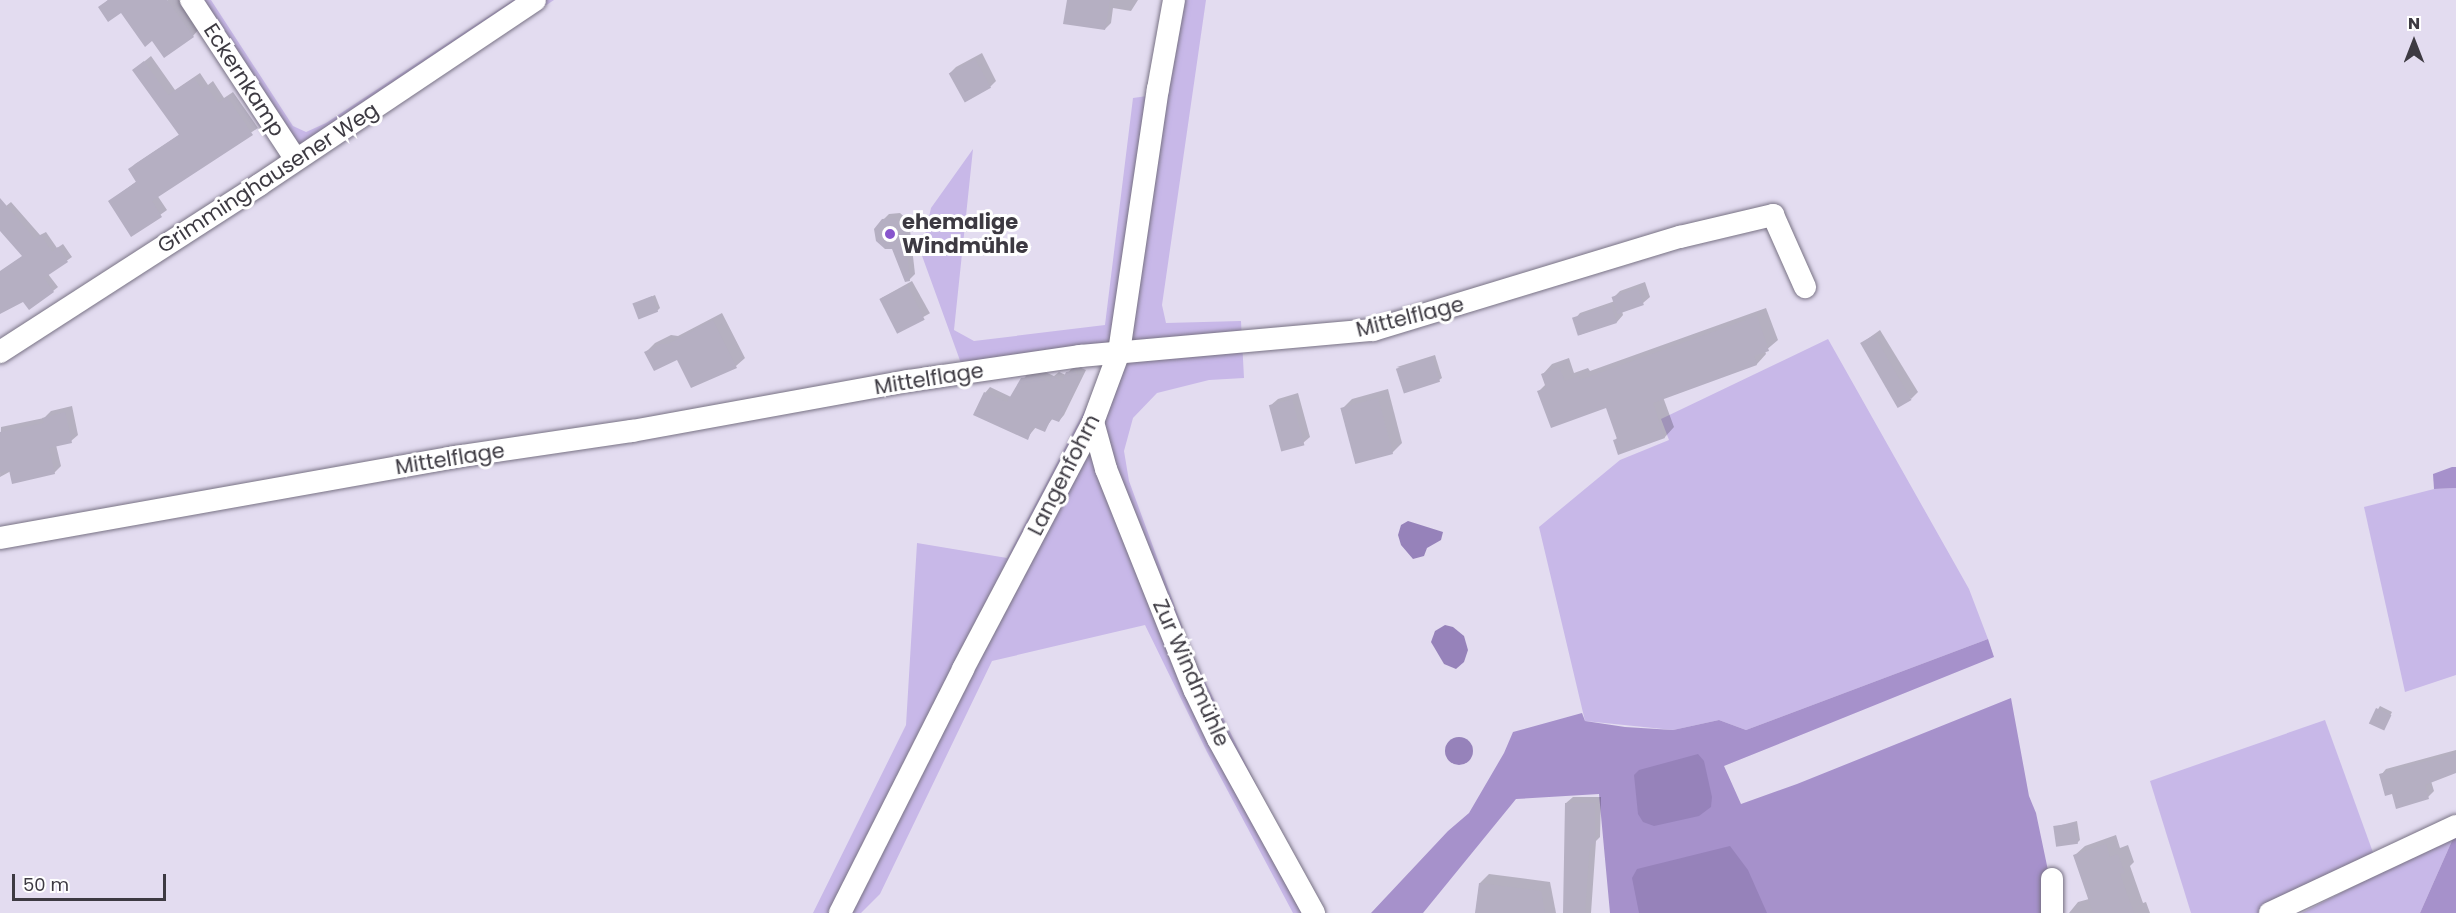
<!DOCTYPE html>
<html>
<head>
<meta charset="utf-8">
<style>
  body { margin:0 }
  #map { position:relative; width:2456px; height:913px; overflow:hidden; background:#e3dcf0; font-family:Poppins,sans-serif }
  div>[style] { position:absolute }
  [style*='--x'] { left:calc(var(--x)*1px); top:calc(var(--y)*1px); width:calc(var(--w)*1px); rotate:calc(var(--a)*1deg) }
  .green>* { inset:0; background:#c8b8e8 }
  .forest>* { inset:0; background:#a691cb }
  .water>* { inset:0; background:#9682ba }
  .round { border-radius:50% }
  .shadow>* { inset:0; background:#0003; transform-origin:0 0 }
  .building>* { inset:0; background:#b5afc2; transform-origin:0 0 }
  .roads { filter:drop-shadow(0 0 2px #787284) drop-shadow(0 0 2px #787284) }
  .minor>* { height:22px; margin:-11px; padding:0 11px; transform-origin:11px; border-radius:11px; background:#fff }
  .dots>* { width:16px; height:16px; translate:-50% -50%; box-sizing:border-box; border:3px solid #fff; border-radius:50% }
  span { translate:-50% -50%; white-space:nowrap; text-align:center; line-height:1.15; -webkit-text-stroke:6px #fff; paint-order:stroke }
  .street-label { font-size:21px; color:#3d3a42 }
  .poi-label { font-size:21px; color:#3d3a42; font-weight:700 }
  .left { translate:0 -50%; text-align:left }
  .north { position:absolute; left:2384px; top:12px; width:60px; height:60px; -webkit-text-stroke:4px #fff; paint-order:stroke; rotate:0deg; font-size:16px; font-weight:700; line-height:24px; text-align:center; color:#3d3a42 }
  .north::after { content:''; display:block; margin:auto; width:21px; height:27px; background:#3d3a42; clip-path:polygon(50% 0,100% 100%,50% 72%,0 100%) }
  .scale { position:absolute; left:12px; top:874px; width:154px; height:27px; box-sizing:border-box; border:3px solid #3d3a42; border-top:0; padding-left:8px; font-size:18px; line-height:21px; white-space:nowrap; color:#3d3a42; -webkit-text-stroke:4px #fff; paint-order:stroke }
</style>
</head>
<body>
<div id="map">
  <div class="green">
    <i style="clip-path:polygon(199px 0,211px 0,293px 126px,306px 132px,326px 123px,513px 0,554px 0,307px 163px)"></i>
    <i style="clip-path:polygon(1164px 0,1206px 0,1162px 305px,1166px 323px,1241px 321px,1244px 378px,1209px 380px,1157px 393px,1133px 418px,1124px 451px,1129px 481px,1195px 661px,1284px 841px,1325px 913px,1293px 913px,1207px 752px,1145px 625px,992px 661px,880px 894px,861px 913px,813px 913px,906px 725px,917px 543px,1007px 558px,1102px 377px,1110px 348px,962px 366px,921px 253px,931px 208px,973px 149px,954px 330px,974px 341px,1105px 325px,1133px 98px,1147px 96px)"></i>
    <i style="clip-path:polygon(1828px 339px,1969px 589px,1988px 639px,1746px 730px,1719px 720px,1673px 730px,1585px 721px,1539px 527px,1620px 460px,1669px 440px,1661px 419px)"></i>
    <i style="clip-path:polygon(2456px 488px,2456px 675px,2405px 692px,2364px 507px,2434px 489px)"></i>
    <i style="clip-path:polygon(2325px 720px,2375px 858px,2260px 913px,2191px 913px,2150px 781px)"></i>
    <i style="clip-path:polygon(2455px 834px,2420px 913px,2302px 913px)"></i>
  </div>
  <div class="forest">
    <i style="clip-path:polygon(2452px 467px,2456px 467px,2456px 488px,2434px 489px,2433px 474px)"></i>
    <i style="clip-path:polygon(1988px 639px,1994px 657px,1724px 766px,1741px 804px,1797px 784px,2011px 698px,2029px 796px,2036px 813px,2050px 880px,2046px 913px,1610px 913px,1599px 794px,1516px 799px,1423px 913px,1371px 913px,1448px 831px,1469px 813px,1504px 753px,1513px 732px,1582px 713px,1585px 721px,1625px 727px,1673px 730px,1719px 720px,1746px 730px)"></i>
    <i style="clip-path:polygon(2456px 827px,2456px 913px,2420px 913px,2455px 834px)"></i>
  </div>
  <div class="water">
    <i style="clip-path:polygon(1408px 521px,1443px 532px,1441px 540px,1427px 548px,1424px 556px,1413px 559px,1401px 545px,1398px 535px,1401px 525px)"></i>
    <i style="clip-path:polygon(1445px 625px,1453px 627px,1464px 636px,1468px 650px,1464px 662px,1456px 669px,1444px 664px,1431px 642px,1435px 631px)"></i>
    <i class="round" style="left:1445px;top:737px;width:28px;height:28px"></i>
    <i style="clip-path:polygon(1698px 754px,1704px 761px,1712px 797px,1711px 807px,1699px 816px,1654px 826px,1643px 822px,1638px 814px,1634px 775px,1639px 770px)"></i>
    <i style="clip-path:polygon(1730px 846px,1748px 870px,1767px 913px,1639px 913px,1632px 878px,1637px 869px)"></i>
  </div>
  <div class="shadow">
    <i style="clip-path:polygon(108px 0,157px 0,160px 5px,168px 0,179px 0,199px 29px,193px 36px,153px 39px,122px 11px,100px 8px)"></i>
    <i style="clip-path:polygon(1068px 0,1138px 0,1131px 11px,1113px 8px,1111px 23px,1105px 29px)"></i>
    <i style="clip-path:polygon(982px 53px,996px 81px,990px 87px,950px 73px,956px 67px)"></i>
    <i style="clip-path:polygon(151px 56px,175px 90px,200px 73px,208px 85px,213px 81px,224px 98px,233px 92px,258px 128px,157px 195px,167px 210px,132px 235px,110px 201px,137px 181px,129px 170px,135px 164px,180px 134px,134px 70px)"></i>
    <i style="clip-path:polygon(11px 202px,40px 235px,46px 232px,57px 248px,63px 244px,72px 257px,48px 274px,58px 287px,53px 291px,24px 300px,0 312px,0 272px,23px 256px,0 228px,0 211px)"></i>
    <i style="clip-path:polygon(900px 213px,909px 221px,915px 274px,909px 280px,883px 220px,889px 214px)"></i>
    <i style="left:912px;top:281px;width:37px;height:36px;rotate:61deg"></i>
    <i style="clip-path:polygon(1645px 282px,1650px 297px,1643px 303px,1622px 311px,1623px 315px,1617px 322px,1579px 335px,1574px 320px,1580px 313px,1615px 301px,1613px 298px,1620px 291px)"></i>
    <i style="clip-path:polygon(655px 295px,660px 308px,657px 311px,635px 304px)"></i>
    <i style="clip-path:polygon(1766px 308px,1778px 340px,1765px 351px,1766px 354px,1757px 364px,1663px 397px,1674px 427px,1665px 437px,1615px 440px,1618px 437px,1606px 406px,1539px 391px,1546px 384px,1543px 374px,1552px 364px,1569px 358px,1574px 373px,1588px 368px,1590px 371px)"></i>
    <i style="clip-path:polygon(722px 313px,745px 358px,736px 366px,646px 352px,655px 343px,671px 335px,678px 336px)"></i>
    <i style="clip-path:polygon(1880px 330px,1918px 392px,1911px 399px,1862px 343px)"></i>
    <i style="clip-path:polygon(1435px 355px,1442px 378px,1439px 380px,1397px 367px)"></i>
    <i style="clip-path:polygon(1077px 366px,1086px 370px,1064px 415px,1059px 421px,1053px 418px,1044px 430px,1036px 427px,1027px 438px,985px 393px,990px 387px,1011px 397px,1028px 373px,1043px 371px,1054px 376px,1059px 372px,1066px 375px,1073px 367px)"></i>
    <i style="clip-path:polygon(1388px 389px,1402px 443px,1392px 453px,1342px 409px,1352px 399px)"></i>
    <i style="clip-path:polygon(1298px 393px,1310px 437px,1303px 443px,1271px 405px,1278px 399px)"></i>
    <i style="clip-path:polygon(72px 406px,78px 435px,71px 441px,56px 445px,61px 466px,54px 473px,11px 471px,0 477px,1px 427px,44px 418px,51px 411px)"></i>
    <i style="clip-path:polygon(2380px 706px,2392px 712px,2385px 726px,2370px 722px)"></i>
    <i style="clip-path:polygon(2456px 750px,2456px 772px,2431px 781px,2434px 791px,2428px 797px,2393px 793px,2381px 775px,2386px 769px)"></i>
    <i style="clip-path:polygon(1573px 797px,1601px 797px,1600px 837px,1596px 841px,1591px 913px,1564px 913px,1566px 803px)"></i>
    <i style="clip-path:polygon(2077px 821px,2080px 840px,2077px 843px,2054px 827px)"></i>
    <i style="clip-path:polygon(2116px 835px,2120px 848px,2128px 845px,2134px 862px,2130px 866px,2143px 903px,2146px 902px,2150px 913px,2069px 913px,2078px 902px,2089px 899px,2075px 855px,2085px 846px)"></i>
    <i style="clip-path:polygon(1489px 874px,1550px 882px,1556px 913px,1476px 913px,1480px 883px)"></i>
  </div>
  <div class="building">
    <i style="clip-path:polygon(108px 0,167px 0,194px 37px,164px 58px,152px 41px,145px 47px,121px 13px,108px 22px,98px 7px)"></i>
    <i style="clip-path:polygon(1067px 0,1110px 0,1105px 30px,1063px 24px)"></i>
    <i style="left:975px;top:59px;width:33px;height:30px;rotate:61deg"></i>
    <i style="clip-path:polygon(144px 61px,168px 95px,194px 78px,202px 89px,206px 86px,218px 103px,227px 97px,253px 135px,152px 201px,162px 217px,131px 237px,108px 201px,136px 182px,128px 169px,179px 135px,132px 70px)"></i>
    <i style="clip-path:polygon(0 198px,35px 239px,41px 235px,52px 252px,58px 247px,68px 262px,44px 278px,54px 292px,29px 310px,23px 302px,0 314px,0 271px,22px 256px,0 231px)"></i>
    <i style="clip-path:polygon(894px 218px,904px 226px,910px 281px,905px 282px,892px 249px,885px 249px,876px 241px,874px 229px,882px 219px)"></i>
    <i style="left:907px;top:285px;width:39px;height:31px;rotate:63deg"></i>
    <i style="left:1638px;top:288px;width:18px;height:28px;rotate:71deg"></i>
    <i style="left:652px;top:296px;width:17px;height:21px;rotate:69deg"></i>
    <i style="left:1611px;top:305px;width:19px;height:41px;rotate:72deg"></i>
    <i style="clip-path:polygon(1757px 316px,1769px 351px,1754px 356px,1757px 365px,1653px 403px,1665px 438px,1618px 455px,1613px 440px,1617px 439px,1606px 408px,1551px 428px,1537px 391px,1546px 388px,1541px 374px,1559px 367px,1565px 381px,1579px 376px,1580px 380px)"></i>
    <i style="clip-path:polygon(713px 320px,737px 368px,691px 388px,677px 360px,654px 371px,644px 352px,661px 344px,668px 344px)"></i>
    <i style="left:1874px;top:335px;width:75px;height:16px;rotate:60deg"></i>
    <i style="left:1432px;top:357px;width:26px;height:38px;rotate:72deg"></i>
    <i style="clip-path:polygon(1071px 371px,1082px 376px,1059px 422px,1051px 419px,1045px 432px,1033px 427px,1028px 440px,973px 415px,984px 392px,1007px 402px,1021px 378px,1037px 376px,1050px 382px,1052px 376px,1062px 381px,1066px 372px)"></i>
    <i style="left:1378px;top:398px;width:58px;height:39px;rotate:75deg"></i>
    <i style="left:1292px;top:399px;width:48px;height:24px;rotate:75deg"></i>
    <i style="clip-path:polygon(65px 412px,72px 443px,49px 448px,55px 474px,12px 484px,9px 470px,0 473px,0 432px,44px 423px,42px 418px)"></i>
    <i style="left:2376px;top:708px;width:17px;height:17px;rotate:25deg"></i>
    <i style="clip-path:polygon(2456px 753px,2456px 773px,2425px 785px,2429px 799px,2396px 809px,2392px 794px,2385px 796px,2379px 774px)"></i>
    <i style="clip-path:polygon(1565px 803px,1595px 803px,1595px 844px,1591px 844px,1589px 855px,1585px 913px,1563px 913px)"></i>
    <i style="left:2075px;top:823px;width:21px;height:22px;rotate:82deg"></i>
    <i style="clip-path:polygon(2106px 844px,2110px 857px,2118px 854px,2125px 873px,2120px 874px,2134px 913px,2093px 913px,2073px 855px)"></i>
    <i style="clip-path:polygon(1479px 883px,1541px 891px,1545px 913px,1475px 913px)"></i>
  </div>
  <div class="roads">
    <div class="minor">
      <i style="--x:191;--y:0;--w:191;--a:56.7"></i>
      <i style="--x:0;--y:352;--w:308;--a:-32.8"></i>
      <i style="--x:259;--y:185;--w:332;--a:-33.8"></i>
      <i style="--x:1093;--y:422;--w:49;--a:74.5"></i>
      <i style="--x:1106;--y:469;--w:239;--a:68.2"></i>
      <i style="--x:1195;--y:691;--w:53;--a:64.4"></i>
      <i style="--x:1218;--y:739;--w:199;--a:61.1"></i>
      <i style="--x:0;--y:538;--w:462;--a:-10.1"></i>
      <i style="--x:455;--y:457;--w:179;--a:-8.4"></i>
      <i style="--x:632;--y:431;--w:280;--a:-10.3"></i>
      <i style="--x:908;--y:381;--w:174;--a:-8.3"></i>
      <i style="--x:1080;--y:356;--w:294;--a:-5.1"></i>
      <i style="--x:1373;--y:330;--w:321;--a:-16.9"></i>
      <i style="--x:1680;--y:237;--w:96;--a:-13.3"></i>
      <i style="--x:1773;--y:215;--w:79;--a:66"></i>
      <i style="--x:2052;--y:879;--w:34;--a:90"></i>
      <i style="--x:840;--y:913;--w:273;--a:-63.2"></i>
      <i style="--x:963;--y:669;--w:279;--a:-62.2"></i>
      <i style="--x:1093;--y:422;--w:75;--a:-69.6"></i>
      <i style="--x:1119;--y:352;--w:266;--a:-81.6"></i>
      <i style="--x:1158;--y:89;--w:90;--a:-79.8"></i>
      <i style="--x:2270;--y:913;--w:205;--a:-25.1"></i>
    </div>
  </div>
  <div class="dots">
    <i style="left:890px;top:234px;background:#8855cd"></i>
  </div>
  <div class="street-label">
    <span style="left:244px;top:80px;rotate:57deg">Eckernkamp</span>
    <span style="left:268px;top:178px;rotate:-33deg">Grimminghausener Weg</span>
    <span style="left:1410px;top:317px;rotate:-14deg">Mittelflage</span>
    <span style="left:929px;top:379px;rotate:-9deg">Mittelflage</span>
    <span style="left:450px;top:459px;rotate:-9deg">Mittelflage</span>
    <span style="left:1064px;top:475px;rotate:-63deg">Langenfohrn</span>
    <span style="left:1191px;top:673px;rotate:66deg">Zur Windmühle</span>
  </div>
  <div class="poi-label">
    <span class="left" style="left:902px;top:234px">ehemalige<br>Windmühle</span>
  </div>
  <div class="north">N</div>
  <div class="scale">50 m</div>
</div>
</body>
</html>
